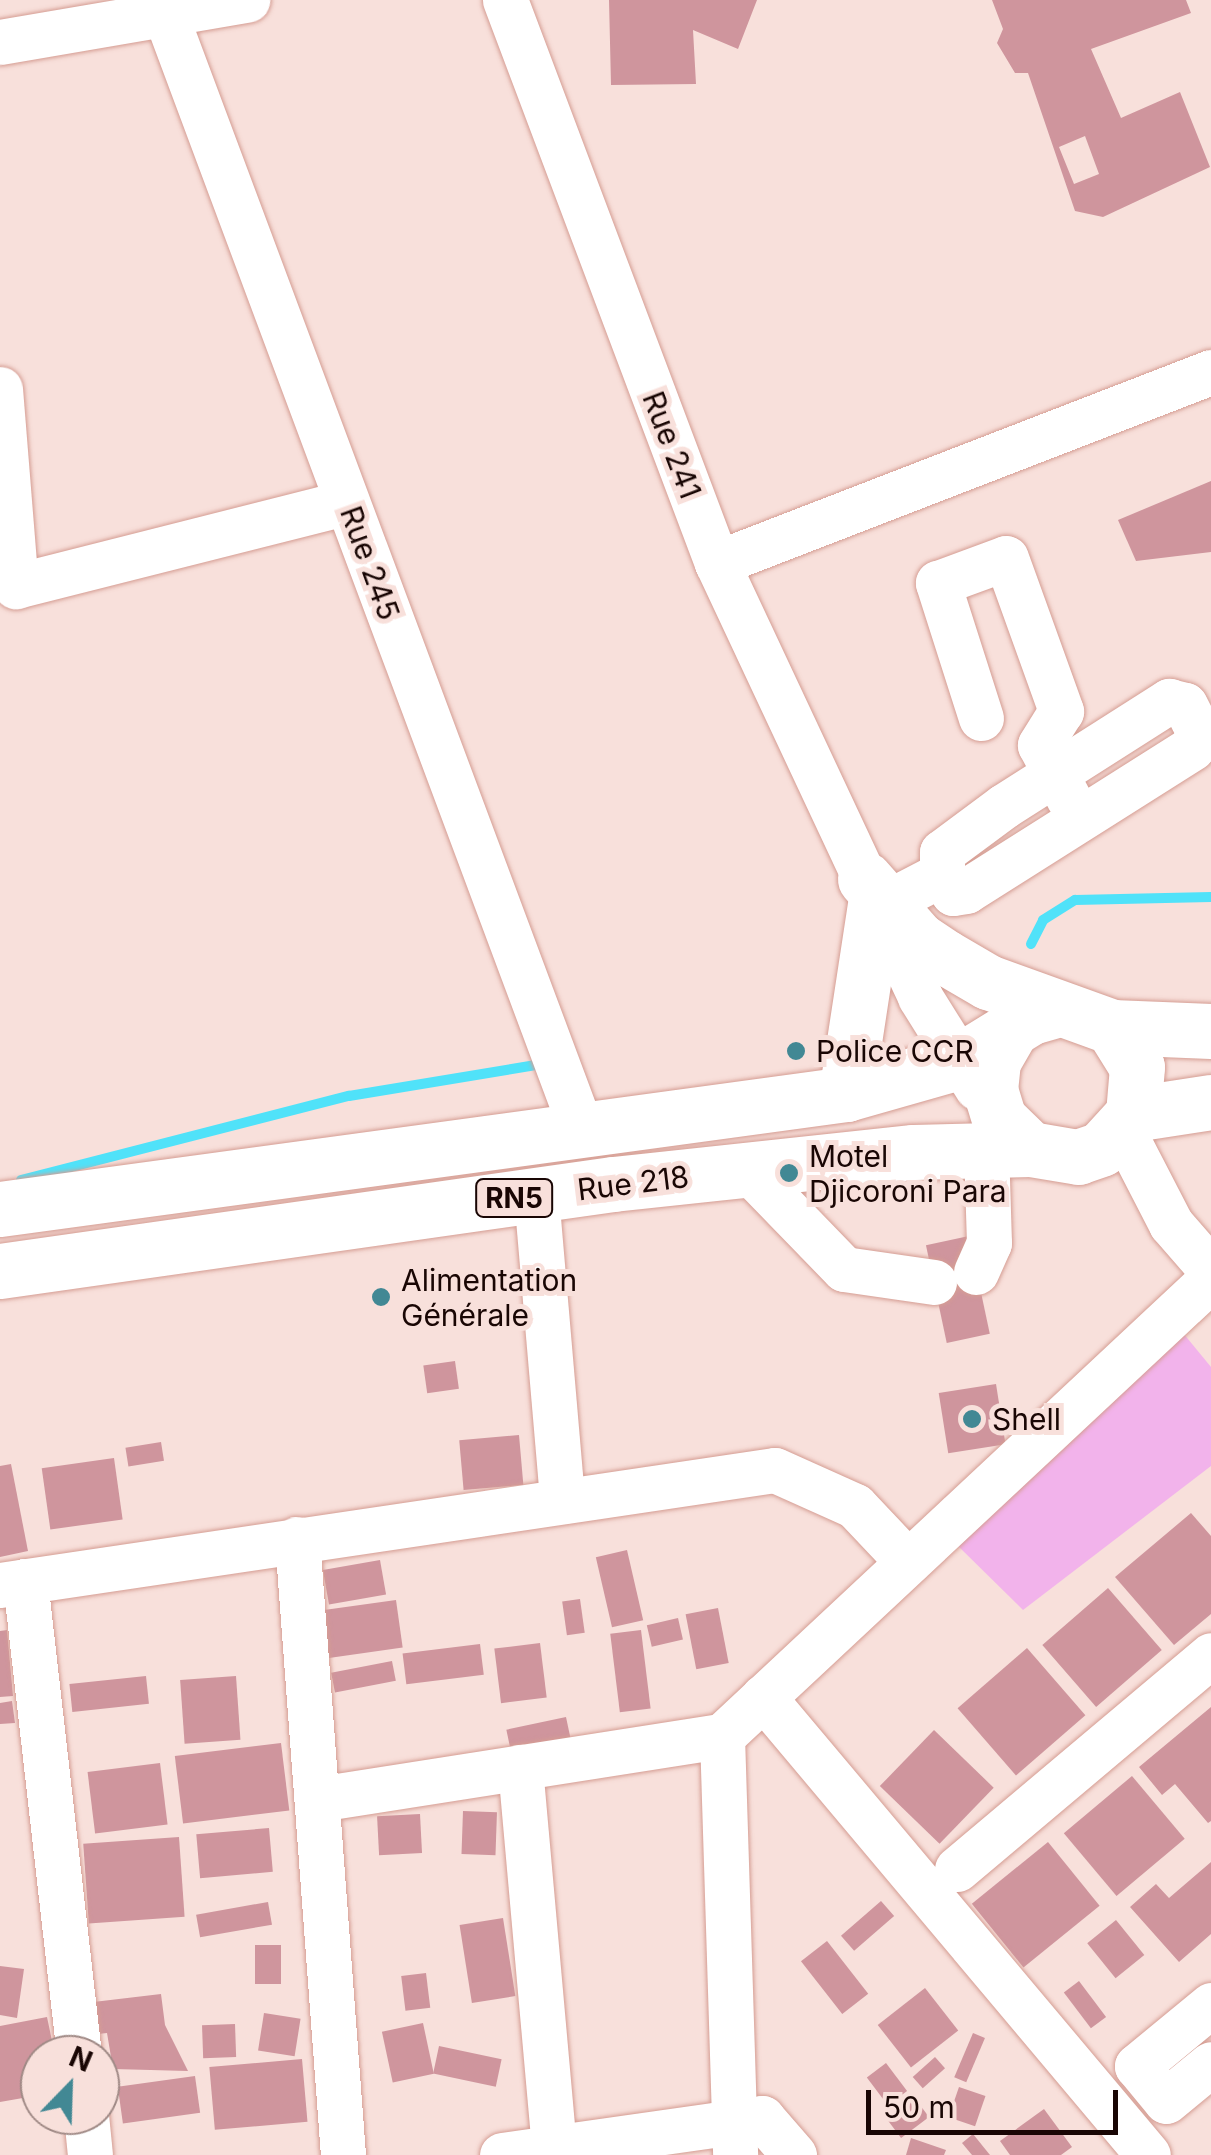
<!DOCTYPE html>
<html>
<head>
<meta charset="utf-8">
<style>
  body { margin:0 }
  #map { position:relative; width:1211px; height:2155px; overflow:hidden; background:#f8e0db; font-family:Inter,sans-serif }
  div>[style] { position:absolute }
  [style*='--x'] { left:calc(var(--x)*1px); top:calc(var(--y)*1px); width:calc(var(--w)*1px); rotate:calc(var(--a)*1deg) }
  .green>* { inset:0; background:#f2b3eb }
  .stream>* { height:10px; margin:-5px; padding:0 5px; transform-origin:5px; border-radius:5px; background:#50e2f9 }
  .building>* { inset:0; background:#cf959d; transform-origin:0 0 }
  .roads { filter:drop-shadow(0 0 2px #d59d93) drop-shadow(0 0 2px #d59d93) }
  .minor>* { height:45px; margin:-22.5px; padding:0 22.5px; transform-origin:22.5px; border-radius:22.5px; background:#fff }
  .highway>* { height:55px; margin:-27.5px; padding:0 27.5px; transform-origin:27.5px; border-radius:27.5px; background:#fff }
  .dots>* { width:28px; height:28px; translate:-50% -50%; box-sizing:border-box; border:5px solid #f8e0db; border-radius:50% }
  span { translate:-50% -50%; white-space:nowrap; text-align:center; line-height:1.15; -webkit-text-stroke:10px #f8e0db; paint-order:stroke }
  .shield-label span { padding:2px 8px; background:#f8e0db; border:2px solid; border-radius:8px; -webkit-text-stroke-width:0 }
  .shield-label { font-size:28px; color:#190604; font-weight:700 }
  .street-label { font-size:30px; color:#190604 }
  .poi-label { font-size:30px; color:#190604 }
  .left { translate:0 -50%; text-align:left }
  .north { position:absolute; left:20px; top:2035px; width:100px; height:100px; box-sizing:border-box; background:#f8e0db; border:2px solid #9f8985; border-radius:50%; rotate:23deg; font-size:28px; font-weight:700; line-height:40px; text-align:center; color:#190604 }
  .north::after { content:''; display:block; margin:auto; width:35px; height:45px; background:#428894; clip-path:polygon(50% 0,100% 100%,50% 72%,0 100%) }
  .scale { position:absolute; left:866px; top:2090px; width:252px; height:45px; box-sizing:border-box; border:5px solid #190604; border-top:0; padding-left:12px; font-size:30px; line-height:35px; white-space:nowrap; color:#190604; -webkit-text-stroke:8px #f8e0db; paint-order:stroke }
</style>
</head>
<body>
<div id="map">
  <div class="green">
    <i style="clip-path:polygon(1174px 1322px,1211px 1367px,1211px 1466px,1023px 1610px,955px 1543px)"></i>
  </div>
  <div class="stream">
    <i style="--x:1031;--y:944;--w:27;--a:-63"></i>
    <i style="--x:1043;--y:920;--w:38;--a:-32"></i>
    <i style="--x:1075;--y:900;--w:136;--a:-1.3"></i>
    <i style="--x:21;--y:1180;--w:339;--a:-14.4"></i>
    <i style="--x:349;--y:1096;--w:191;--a:-9.4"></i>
  </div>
  <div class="building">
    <i style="clip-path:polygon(609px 0,757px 0,738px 49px,693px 30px,696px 84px,611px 85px)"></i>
    <i style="clip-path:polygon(evenodd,992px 0,1186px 0,1191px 13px,1091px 49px,1121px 118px,1180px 92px,1210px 167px,1103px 217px,1075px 211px,1028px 73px,1015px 73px,997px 43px,1003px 29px,992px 0,1085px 136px,1099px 174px,1074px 184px,1059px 147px,1085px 136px)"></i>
    <i style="clip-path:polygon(1211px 481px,1211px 552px,1136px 561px,1118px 520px)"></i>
    <i style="left:969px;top:1236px;width:100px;height:44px;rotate:78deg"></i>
    <i style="left:455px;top:1361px;width:28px;height:32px;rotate:82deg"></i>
    <i style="left:996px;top:1384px;width:61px;height:58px;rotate:81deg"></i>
    <i style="left:519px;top:1435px;width:50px;height:60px;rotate:85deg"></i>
    <i style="left:161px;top:1442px;width:19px;height:36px;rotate:81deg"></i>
    <i style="left:114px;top:1458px;width:62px;height:73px;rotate:82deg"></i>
    <i style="clip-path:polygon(11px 1464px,28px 1551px,0 1557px,0 1466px)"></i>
    <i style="clip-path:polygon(1191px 1513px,1211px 1536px,1211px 1614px,1174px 1645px,1115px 1577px)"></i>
    <i style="left:627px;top:1550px;width:72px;height:32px;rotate:77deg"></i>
    <i style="left:380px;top:1560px;width:35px;height:58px;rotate:80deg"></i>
    <i style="left:1108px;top:1588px;width:82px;height:87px;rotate:49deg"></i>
    <i style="left:580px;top:1599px;width:34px;height:18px;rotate:82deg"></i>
    <i style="left:396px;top:1600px;width:48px;height:78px;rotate:82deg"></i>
    <i style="left:718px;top:1608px;width:56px;height:33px;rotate:79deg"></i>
    <i style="left:678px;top:1618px;width:22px;height:32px;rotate:77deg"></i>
    <i style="clip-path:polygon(7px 1630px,13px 1696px,0 1697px,0 1631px)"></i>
    <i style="left:641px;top:1630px;width:79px;height:31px;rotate:83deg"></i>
    <i style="left:540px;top:1643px;width:55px;height:46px;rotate:83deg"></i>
    <i style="left:480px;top:1644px;width:31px;height:78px;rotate:83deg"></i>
    <i style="left:1027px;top:1648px;width:89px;height:92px;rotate:49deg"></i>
    <i style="left:392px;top:1661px;width:20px;height:62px;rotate:79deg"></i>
    <i style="left:146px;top:1676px;width:28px;height:77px;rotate:84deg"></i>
    <i style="left:236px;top:1676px;width:64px;height:56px;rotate:86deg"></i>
    <i style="clip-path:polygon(12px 1701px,15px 1723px,0 1724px,0 1703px)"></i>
    <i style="clip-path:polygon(1211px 1707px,1211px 1821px,1208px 1823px,1175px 1784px,1162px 1795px,1139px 1767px)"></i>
    <i style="left:566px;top:1717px;width:25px;height:61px;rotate:78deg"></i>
    <i style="left:934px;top:1730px;width:83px;height:78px;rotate:44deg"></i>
    <i style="left:281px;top:1743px;width:68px;height:107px;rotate:83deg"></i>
    <i style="left:160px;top:1763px;width:62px;height:73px;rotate:83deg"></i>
    <i style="left:1132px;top:1776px;width:82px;height:89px;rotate:50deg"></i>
    <i style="left:463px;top:1811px;width:34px;height:43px;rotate:2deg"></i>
    <i style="left:420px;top:1814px;width:39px;height:43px;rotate:87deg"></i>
    <i style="left:269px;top:1828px;width:44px;height:73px;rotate:85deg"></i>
    <i style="left:179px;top:1837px;width:80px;height:96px;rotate:86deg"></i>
    <i style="left:1048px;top:1842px;width:82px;height:98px;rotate:51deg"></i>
    <i style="clip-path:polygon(1211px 1862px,1211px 1934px,1179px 1962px,1130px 1907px,1156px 1884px,1169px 1898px)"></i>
    <i style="left:881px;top:1901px;width:20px;height:53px;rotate:49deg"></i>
    <i style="left:268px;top:1902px;width:23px;height:73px;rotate:80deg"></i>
    <i style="left:503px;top:1918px;width:79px;height:44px;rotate:81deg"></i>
    <i style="left:1116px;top:1920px;width:45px;height:37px;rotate:51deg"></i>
    <i style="left:827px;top:1941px;width:67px;height:33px;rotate:52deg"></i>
    <i style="left:255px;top:1945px;width:26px;height:39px"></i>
    <i style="clip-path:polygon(0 1966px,24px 1969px,17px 2018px,0 2015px)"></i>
    <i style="left:426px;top:1973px;width:35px;height:25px;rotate:83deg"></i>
    <i style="left:1079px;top:1981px;width:45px;height:19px;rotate:53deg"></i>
    <i style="left:925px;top:1988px;width:54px;height:60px;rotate:52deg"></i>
    <i style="clip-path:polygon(161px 1994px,165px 2025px,188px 2071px,113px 2069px,107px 2033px,89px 2035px,85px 2003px)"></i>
    <i style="left:264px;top:2013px;width:37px;height:38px;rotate:9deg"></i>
    <i style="clip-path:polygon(47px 2017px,55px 2055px,40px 2055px,40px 2095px,0 2102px,0 2026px)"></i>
    <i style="left:423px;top:2023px;width:52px;height:42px;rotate:78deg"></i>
    <i style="left:235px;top:2024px;width:33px;height:33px;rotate:88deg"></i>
    <i style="left:973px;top:2033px;width:13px;height:48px;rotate:23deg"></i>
    <i style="left:439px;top:2046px;width:64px;height:28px;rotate:12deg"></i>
    <i style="left:935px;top:2057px;width:15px;height:30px;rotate:48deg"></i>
    <i style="left:302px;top:2059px;width:63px;height:93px;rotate:85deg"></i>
    <i style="left:886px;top:2063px;width:35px;height:24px;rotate:53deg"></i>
    <i style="left:195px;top:2076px;width:37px;height:78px;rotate:82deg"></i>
    <i style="left:959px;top:2087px;width:28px;height:32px;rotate:19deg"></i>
    <i style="left:914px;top:2097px;width:25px;height:35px;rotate:53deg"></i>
    <i style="clip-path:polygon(1044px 2109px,1072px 2147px,1061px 2155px,1010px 2155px,1000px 2141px)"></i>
    <i style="clip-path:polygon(973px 2134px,990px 2155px,972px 2155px,962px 2143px)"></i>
    <i style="clip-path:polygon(911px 2138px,946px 2150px,944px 2155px,906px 2155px)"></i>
  </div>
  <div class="roads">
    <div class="minor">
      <i style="--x:160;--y:0;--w:1202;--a:69.54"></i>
      <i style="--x:505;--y:0;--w:602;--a:69.37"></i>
      <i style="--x:717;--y:563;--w:479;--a:64.9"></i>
      <i style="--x:920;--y:997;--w:107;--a:57.9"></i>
      <i style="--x:0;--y:42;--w:251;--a:-9.7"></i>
      <i style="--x:0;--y:389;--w:198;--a:85.4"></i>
      <i style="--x:16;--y:586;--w:341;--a:-14.2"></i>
      <i style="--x:717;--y:563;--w:530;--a:-21.14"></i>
      <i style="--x:981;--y:718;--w:142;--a:-107.7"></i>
      <i style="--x:938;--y:583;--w:72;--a:-20.2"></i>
      <i style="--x:1006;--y:558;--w:163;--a:70.2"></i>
      <i style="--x:1061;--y:711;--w:40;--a:122"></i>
      <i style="--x:1040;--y:745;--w:61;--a:61.8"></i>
      <i style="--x:886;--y:903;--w:63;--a:-27.4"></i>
      <i style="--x:942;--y:874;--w:22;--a:-90"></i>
      <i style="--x:942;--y:852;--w:77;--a:-36.6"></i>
      <i style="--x:1004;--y:806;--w:196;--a:-32.5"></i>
      <i style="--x:1169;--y:701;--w:16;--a:14"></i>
      <i style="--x:1185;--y:705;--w:30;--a:63"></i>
      <i style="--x:1199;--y:732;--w:17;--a:114"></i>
      <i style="--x:1192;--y:748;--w:267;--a:147.7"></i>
      <i style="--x:966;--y:891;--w:13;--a:171"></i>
      <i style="--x:953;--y:893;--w:22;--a:-120"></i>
      <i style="--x:1122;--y:1129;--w:107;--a:62.7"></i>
      <i style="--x:1171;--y:1224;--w:61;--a:49"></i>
      <i style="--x:748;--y:1170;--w:138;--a:45.9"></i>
      <i style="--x:844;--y:1269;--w:91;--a:8.2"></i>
      <i style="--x:536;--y:1195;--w:307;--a:85.1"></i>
      <i style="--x:976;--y:1272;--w:32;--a:-66"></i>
      <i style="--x:989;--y:1243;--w:93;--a:-91.8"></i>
      <i style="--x:297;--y:1539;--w:618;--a:85.73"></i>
      <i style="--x:25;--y:1581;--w:477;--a:83.5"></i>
      <i style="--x:0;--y:1585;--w:783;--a:-8.44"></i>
      <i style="--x:775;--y:1470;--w:88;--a:24.2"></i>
      <i style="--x:855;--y:1506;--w:77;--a:46.6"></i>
      <i style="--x:763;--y:1697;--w:598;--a:49.95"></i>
      <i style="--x:722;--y:1736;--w:419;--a:88.2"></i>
      <i style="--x:520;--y:1767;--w:383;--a:84.9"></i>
      <i style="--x:318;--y:1799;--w:409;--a:-8.9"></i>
      <i style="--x:722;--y:1736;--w:669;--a:-43.06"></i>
      <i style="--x:957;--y:1869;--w:332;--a:-40.1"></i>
      <i style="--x:1211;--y:2005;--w:96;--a:140.5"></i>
      <i style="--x:1137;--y:2066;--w:45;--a:50.4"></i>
      <i style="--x:1166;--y:2101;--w:58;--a:-39.4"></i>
      <i style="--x:86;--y:2115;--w:40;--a:84.3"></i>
      <i style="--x:502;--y:2155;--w:263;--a:-8.1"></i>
      <i style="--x:762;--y:2118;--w:49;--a:49.1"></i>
    </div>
    <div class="highway">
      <i style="--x:865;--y:879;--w:80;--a:48.5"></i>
      <i style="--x:918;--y:939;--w:32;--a:34"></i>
      <i style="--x:945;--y:957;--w:50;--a:30.2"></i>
      <i style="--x:988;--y:982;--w:132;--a:19.9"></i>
      <i style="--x:1112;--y:1027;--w:47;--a:58"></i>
      <i style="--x:1137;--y:1067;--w:47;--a:94.9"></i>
      <i style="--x:1133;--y:1114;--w:47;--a:132.4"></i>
      <i style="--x:1101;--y:1149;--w:24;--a:161"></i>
      <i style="--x:1078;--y:1157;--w:49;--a:-170.5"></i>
      <i style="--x:1030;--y:1149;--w:43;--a:-135.9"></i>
      <i style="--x:999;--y:1119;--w:30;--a:-107"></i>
      <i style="--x:990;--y:1090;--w:29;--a:-84"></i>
      <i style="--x:993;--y:1061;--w:30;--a:-60"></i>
      <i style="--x:1112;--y:1027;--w:99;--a:2.3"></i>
      <i style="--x:846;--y:1094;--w:191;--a:-81.3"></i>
      <i style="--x:1133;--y:1114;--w:79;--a:-8.7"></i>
      <i style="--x:0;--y:1209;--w:854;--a:-7.74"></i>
      <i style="--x:846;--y:1094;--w:116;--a:-15.9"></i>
      <i style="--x:958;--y:1062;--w:86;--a:-31.7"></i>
      <i style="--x:1031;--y:1017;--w:29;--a:-16"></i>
      <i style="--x:0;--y:1271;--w:619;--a:-8.08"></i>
      <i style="--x:613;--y:1184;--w:302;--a:-6.1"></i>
      <i style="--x:913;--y:1152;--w:117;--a:-1.5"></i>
    </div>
  </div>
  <div class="dots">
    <i style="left:796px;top:1051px;background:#428894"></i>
    <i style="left:789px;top:1173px;background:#428894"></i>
    <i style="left:381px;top:1297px;background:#428894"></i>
    <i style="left:972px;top:1419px;background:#428894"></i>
  </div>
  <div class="shield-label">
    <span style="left:514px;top:1198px">RN5</span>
  </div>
  <div class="street-label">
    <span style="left:672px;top:445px;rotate:69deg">Rue 241</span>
    <span style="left:370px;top:563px;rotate:70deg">Rue 245</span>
    <span style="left:633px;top:1183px;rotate:-7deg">Rue 218</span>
  </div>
  <div class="poi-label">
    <span class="left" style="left:816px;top:1051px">Police CCR</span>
    <span class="left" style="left:809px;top:1173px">Motel<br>Djicoroni Para</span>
    <span class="left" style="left:401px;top:1297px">Alimentation<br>Générale</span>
    <span class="left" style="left:992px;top:1419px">Shell</span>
  </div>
  <div class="north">N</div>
  <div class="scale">50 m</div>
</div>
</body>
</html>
